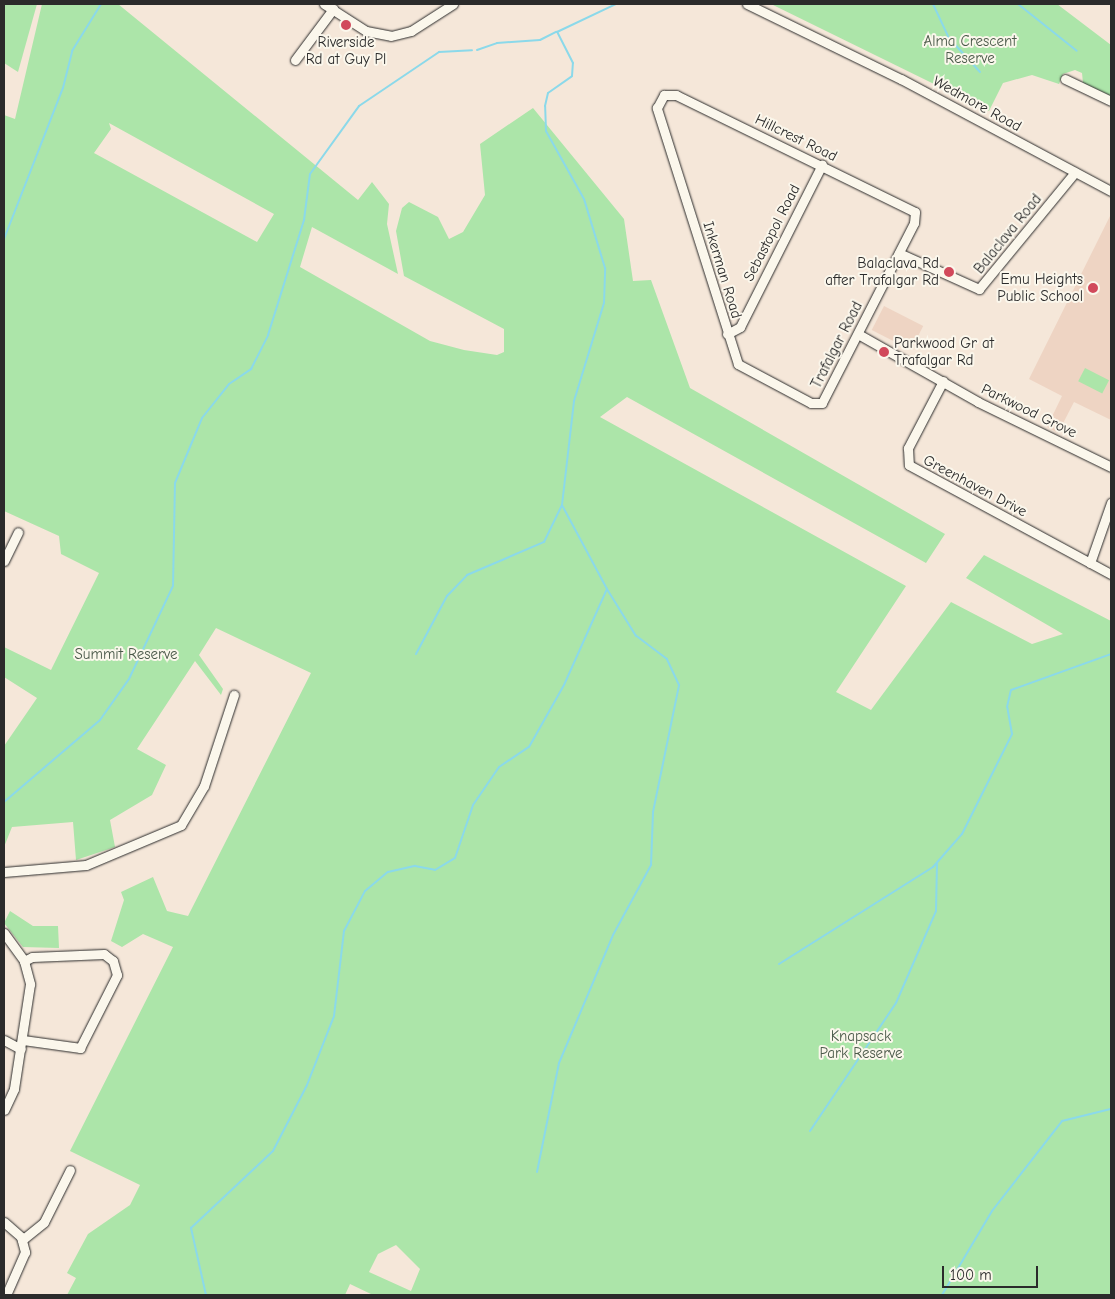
<!DOCTYPE html>
<html>
<head>
<meta charset="utf-8">
<style>
  body { margin:0 }
  #map { position:relative; width:1115px; height:1299px; overflow:hidden; background:#f5e7d9; font-family:"Comic Neue",sans-serif }
  div>[style] { position:absolute }
  [style*='--x'] { left:calc(var(--x)*1px); top:calc(var(--y)*1px); width:calc(var(--w)*1px); rotate:calc(var(--a)*1deg) }
  .built>* { inset:0; background:#eed4c3; transform-origin:0 0 }
  .green>* { inset:0; background:#ace5a9; transform-origin:0 0 }
  .stream>* { height:2px; margin:-1px; padding:0 1px; transform-origin:1px; border-radius:1px; background:#8bd9ea }
  .roads { filter:drop-shadow(0 0 1px #2b2b2b) drop-shadow(0 0 1px #2b2b2b) }
  .minor>* { height:9px; margin:-4.5px; padding:0 4.5px; transform-origin:4.5px; border-radius:4.5px; background:#fbf7ec }
  .dots>* { width:14px; height:14px; translate:-50% -50%; box-sizing:border-box; border:2px solid #fbf7ec; border-radius:50% }
  span { translate:-50% -50%; white-space:nowrap; text-align:center; line-height:1.15; -webkit-text-stroke:4px #fbf7ec; paint-order:stroke }
  .park-label { font-size:15px; color:#4b5a4a }
  .poi-label { font-size:15px; color:#2b2b2b }
  .right { translate:-100% -50%; text-align:right }
  .left { translate:0 -50%; text-align:left }
  .street-label { font-size:15px; color:#2b2b2b }
  .frame { position:absolute; inset:0; border:5px solid #2b2b2b; pointer-events:none }
  .scale { position:absolute; left:942px; top:1266px; width:96px; height:22px; box-sizing:border-box; border:2px solid #2b2b2b; border-top:0; padding-left:6px; font-size:15px; line-height:18px; white-space:nowrap; color:#2b2b2b; -webkit-text-stroke:4px #fbf7ec; paint-order:stroke }
</style>
</head>
<body>
<div id="map">
  <div class="built">
    <i style="clip-path:polygon(1111px 214px,1111px 420px,1074px 402px,1058px 433px,1047px 427px,1062px 396px,1029px 379px)"></i>
    <i style="left:884px;top:306px;width:44px;height:27px;rotate:27deg"></i>
  </div>
  <div class="green">
    <i style="clip-path:polygon(4px 4px,37px 4px,18px 72px,4px 63px)"></i>
    <i style="clip-path:polygon(evenodd,42px 4px,118px 4px,358px 200px,372px 182px,389px 204px,387px 224px,398px 274px,312px 227px,300px 267px,430px 341px,464px 350px,497px 355px,504px 352px,504px 329px,404px 276px,396px 231px,402px 208px,409px 202px,438px 217px,449px 239px,463px 232px,485px 195px,480px 144px,533px 108px,624px 219px,633px 281px,651px 280px,690px 388px,945px 534px,926px 563px,627px 397px,600px 417px,906px 586px,836px 692px,871px 710px,951px 602px,1032px 644px,1063px 634px,966px 578px,984px 555px,1111px 621px,1111px 1295px,373px 1295px,350px 1284px,345px 1295px,67px 1295px,76px 1278px,67px 1273px,88px 1234px,130px 1205px,140px 1185px,70px 1151px,173px 947px,143px 934px,122px 947px,111px 941px,124px 900px,121px 892px,153px 877px,167px 911px,188px 916px,311px 673px,216px 628px,199px 655px,223px 689px,221px 695px,195px 661px,137px 749px,166px 765px,152px 795px,110px 820px,115px 847px,76px 860px,73px 822px,12px 827px,4px 847px,4px 746px,37px 698px,4px 677px,4px 647px,51px 670px,99px 573px,61px 554px,59px 536px,4px 511px,4px 115px,15px 119px,42px 4px,109px 123px,274px 214px,257px 242px,94px 153px,111px 129px,109px 123px,42px 4px,396px 1245px,420px 1269px,411px 1291px,369px 1272px,378px 1254px,396px 1245px)"></i>
    <i style="clip-path:polygon(771px 4px,1057px 4px,1111px 45px,1111px 96px,1083px 83px,1082px 73px,1075px 70px,1063px 74px,1059px 84px,1032px 75px,1003px 83px,989px 111px)"></i>
    <i style="left:1085px;top:368px;width:27px;height:15px;rotate:27deg"></i>
    <i style="clip-path:polygon(10px 911px,33px 926px,58px 926px,59px 948px,23px 947px,4px 923px)"></i>
  </div>
  <div class="stream">
    <i style="--x:933;--y:4;--w:38;--a:65"></i>
    <i style="--x:949;--y:38;--w:46;--a:47.6"></i>
    <i style="--x:1018;--y:4;--w:75;--a:38.5"></i>
    <i style="--x:477;--y:50;--w:21;--a:-19"></i>
    <i style="--x:497;--y:43;--w:43;--a:-4"></i>
    <i style="--x:540;--y:40;--w:18;--a:-27"></i>
    <i style="--x:4;--y:239;--w:162;--a:-68.7"></i>
    <i style="--x:63;--y:88;--w:38;--a:-76"></i>
    <i style="--x:72;--y:51;--w:55;--a:-58.3"></i>
    <i style="--x:416;--y:654;--w:66;--a:-61.9"></i>
    <i style="--x:447;--y:596;--w:29;--a:-46"></i>
    <i style="--x:467;--y:575;--w:84;--a:-23.2"></i>
    <i style="--x:544;--y:542;--w:41;--a:-64.1"></i>
    <i style="--x:4;--y:802;--w:126;--a:-40.5"></i>
    <i style="--x:100;--y:720;--w:50;--a:-54.7"></i>
    <i style="--x:129;--y:679;--w:103;--a:-64.7"></i>
    <i style="--x:173;--y:586;--w:103;--a:-88.9"></i>
    <i style="--x:175;--y:483;--w:70;--a:-67.4"></i>
    <i style="--x:202;--y:418;--w:43;--a:-51.5"></i>
    <i style="--x:229;--y:384;--w:27;--a:-34"></i>
    <i style="--x:251;--y:369;--w:38;--a:-63"></i>
    <i style="--x:268;--y:335;--w:121;--a:-72.6"></i>
    <i style="--x:304;--y:220;--w:46;--a:-82.6"></i>
    <i style="--x:310;--y:174;--w:84;--a:-54.2"></i>
    <i style="--x:359;--y:106;--w:97;--a:-34"></i>
    <i style="--x:439;--y:52;--w:33;--a:-3"></i>
    <i style="--x:779;--y:964;--w:182;--a:-32.2"></i>
    <i style="--x:933;--y:867;--w:44;--a:-48.7"></i>
    <i style="--x:962;--y:834;--w:112;--a:-63.4"></i>
    <i style="--x:1012;--y:734;--w:27;--a:-100"></i>
    <i style="--x:1007;--y:707;--w:17;--a:-77"></i>
    <i style="--x:1011;--y:690;--w:106;--a:-19.8"></i>
    <i style="--x:810;--y:1131;--w:154;--a:-56.1"></i>
    <i style="--x:896;--y:1003;--w:100;--a:-66.5"></i>
    <i style="--x:936;--y:911;--w:48;--a:-88.8"></i>
    <i style="--x:537;--y:1172;--w:111;--a:-78.6"></i>
    <i style="--x:559;--y:1063;--w:139;--a:-67.1"></i>
    <i style="--x:613;--y:935;--w:80;--a:-61.5"></i>
    <i style="--x:651;--y:865;--w:53;--a:-87.8"></i>
    <i style="--x:653;--y:812;--w:130;--a:-78.4"></i>
    <i style="--x:679;--y:685;--w:29;--a:-115"></i>
    <i style="--x:667;--y:659;--w:39;--a:-143"></i>
    <i style="--x:636;--y:636;--w:55;--a:-121.7"></i>
    <i style="--x:206;--y:1295;--w:69;--a:-102.6"></i>
    <i style="--x:191;--y:1228;--w:112;--a:-43.2"></i>
    <i style="--x:273;--y:1151;--w:74;--a:-62.7"></i>
    <i style="--x:307;--y:1085;--w:74;--a:-68.6"></i>
    <i style="--x:334;--y:1016;--w:86;--a:-83.3"></i>
    <i style="--x:344;--y:931;--w:45;--a:-62.3"></i>
    <i style="--x:365;--y:891;--w:30;--a:-40"></i>
    <i style="--x:388;--y:872;--w:28;--a:-13"></i>
    <i style="--x:415;--y:866;--w:20;--a:11"></i>
    <i style="--x:435;--y:870;--w:23;--a:-31"></i>
    <i style="--x:455;--y:858;--w:56;--a:-71.2"></i>
    <i style="--x:473;--y:805;--w:46;--a:-55.6"></i>
    <i style="--x:499;--y:767;--w:36;--a:-34"></i>
    <i style="--x:529;--y:747;--w:71;--a:-60.6"></i>
    <i style="--x:564;--y:685;--w:105;--a:-65.9"></i>
    <i style="--x:607;--y:589;--w:95;--a:-118.2"></i>
    <i style="--x:562;--y:505;--w:105;--a:-83.4"></i>
    <i style="--x:574;--y:401;--w:102;--a:-73"></i>
    <i style="--x:604;--y:303;--w:35;--a:-88"></i>
    <i style="--x:605;--y:268;--w:72;--a:-106.9"></i>
    <i style="--x:584;--y:199;--w:78;--a:-119.2"></i>
    <i style="--x:546;--y:131;--w:25;--a:-92"></i>
    <i style="--x:545;--y:106;--w:13;--a:-77"></i>
    <i style="--x:548;--y:93;--w:29;--a:-35"></i>
    <i style="--x:572;--y:76;--w:13;--a:-86"></i>
    <i style="--x:573;--y:63;--w:35;--a:-117"></i>
    <i style="--x:557;--y:32;--w:65;--a:-25.4"></i>
    <i style="--x:942;--y:1295;--w:98;--a:-59.2"></i>
    <i style="--x:992;--y:1211;--w:114;--a:-52.1"></i>
    <i style="--x:1062;--y:1121;--w:50;--a:-13.8"></i>
  </div>
  <div class="roads">
    <div class="minor">
      <i style="--x:324;--y:4;--w:50;--a:32.7"></i>
      <i style="--x:366;--y:31;--w:25;--a:11"></i>
      <i style="--x:391;--y:36;--w:21;--a:-14"></i>
      <i style="--x:411;--y:31;--w:50;--a:-32.7"></i>
      <i style="--x:747;--y:4;--w:171;--a:26"></i>
      <i style="--x:901;--y:79;--w:238;--a:28.1"></i>
      <i style="--x:295;--y:60;--w:64;--a:-53.3"></i>
      <i style="--x:1065;--y:79;--w:51;--a:25.6"></i>
      <i style="--x:664;--y:95;--w:12;--a:0"></i>
      <i style="--x:676;--y:95;--w:266;--a:26.1"></i>
      <i style="--x:915;--y:212;--w:11;--a:95"></i>
      <i style="--x:914;--y:223;--w:202;--a:117.1"></i>
      <i style="--x:822;--y:403;--w:11;--a:180"></i>
      <i style="--x:811;--y:403;--w:83;--a:-151.9"></i>
      <i style="--x:738;--y:364;--w:269;--a:-107.6"></i>
      <i style="--x:657;--y:108;--w:15;--a:-62"></i>
      <i style="--x:899;--y:253;--w:88;--a:24.2"></i>
      <i style="--x:979;--y:289;--w:151;--a:-50.6"></i>
      <i style="--x:727;--y:334;--w:15;--a:-28"></i>
      <i style="--x:740;--y:327;--w:182;--a:-63.2"></i>
      <i style="--x:858;--y:334;--w:138;--a:29.5"></i>
      <i style="--x:978;--y:402;--w:148;--a:26"></i>
      <i style="--x:943;--y:381;--w:76;--a:117.6"></i>
      <i style="--x:908;--y:448;--w:17;--a:87"></i>
      <i style="--x:909;--y:465;--w:230;--a:28.4"></i>
      <i style="--x:4;--y:561;--w:32;--a:-64"></i>
      <i style="--x:1090;--y:563;--w:64;--a:-70.7"></i>
      <i style="--x:4;--y:872;--w:82;--a:-4.9"></i>
      <i style="--x:86;--y:865;--w:103;--a:-22.8"></i>
      <i style="--x:181;--y:825;--w:45;--a:-59.5"></i>
      <i style="--x:204;--y:786;--w:96;--a:-71.8"></i>
      <i style="--x:4;--y:933;--w:34;--a:54"></i>
      <i style="--x:24;--y:961;--w:24;--a:75"></i>
      <i style="--x:30;--y:984;--w:106;--a:98.7"></i>
      <i style="--x:14;--y:1089;--w:23;--a:115"></i>
      <i style="--x:4;--y:1040;--w:19;--a:28"></i>
      <i style="--x:23;--y:1040;--w:58;--a:8"></i>
      <i style="--x:80;--y:1048;--w:82;--a:-63.1"></i>
      <i style="--x:117;--y:975;--w:15;--a:-106"></i>
      <i style="--x:113;--y:961;--w:11;--a:-142"></i>
      <i style="--x:104;--y:954;--w:72;--a:177.6"></i>
      <i style="--x:32;--y:957;--w:9;--a:153"></i>
      <i style="--x:4;--y:1222;--w:23;--a:41"></i>
      <i style="--x:21;--y:1237;--w:16;--a:75"></i>
      <i style="--x:25;--y:1252;--w:47;--a:113.8"></i>
      <i style="--x:22;--y:1240;--w:28;--a:-39"></i>
      <i style="--x:44;--y:1222;--w:58;--a:-63.4"></i>
    </div>
  </div>
  <div class="dots">
    <i style="left:346px;top:25px;background:#d1495b"></i>
    <i style="left:949px;top:272px;background:#d1495b"></i>
    <i style="left:1093px;top:288px;background:#d1495b"></i>
    <i style="left:884px;top:352px;background:#d1495b"></i>
  </div>
  <div class="park-label">
    <span style="left:970px;top:50px">Alma Crescent<br>Reserve</span>
    <span style="left:126px;top:655px">Summit Reserve</span>
    <span style="left:861px;top:1045px">Knapsack<br>Park Reserve</span>
  </div>
  <div class="poi-label">
    <span style="left:346px;top:51px">Riverside<br>Rd at Guy Pl</span>
    <span class="right" style="left:939px;top:272px">Balaclava Rd<br>after Trafalgar Rd</span>
    <span class="right" style="left:1083px;top:288px">Emu Heights<br>Public School</span>
    <span class="left" style="left:894px;top:352px">Parkwood Gr at<br>Trafalgar Rd</span>
  </div>
  <div class="street-label">
    <span style="left:977px;top:104px;rotate:29deg">Wedmore Road</span>
    <span style="left:796px;top:138px;rotate:26deg">Hillcrest Road</span>
    <span style="left:772px;top:233px;rotate:-63deg">Sebastopol Road</span>
    <span style="left:1008px;top:234px;rotate:-51deg">Balaclava Road</span>
    <span style="left:722px;top:270px;rotate:73deg">Inkerman Road</span>
    <span style="left:837px;top:345px;rotate:-63deg">Trafalgar Road</span>
    <span style="left:1029px;top:411px;rotate:26deg">Parkwood Grove</span>
    <span style="left:975px;top:486px;rotate:28deg">Greenhaven Drive</span>
  </div>
  <div class="frame"></div>
  <div class="scale">100 m</div>
</div>
</body>
</html>
